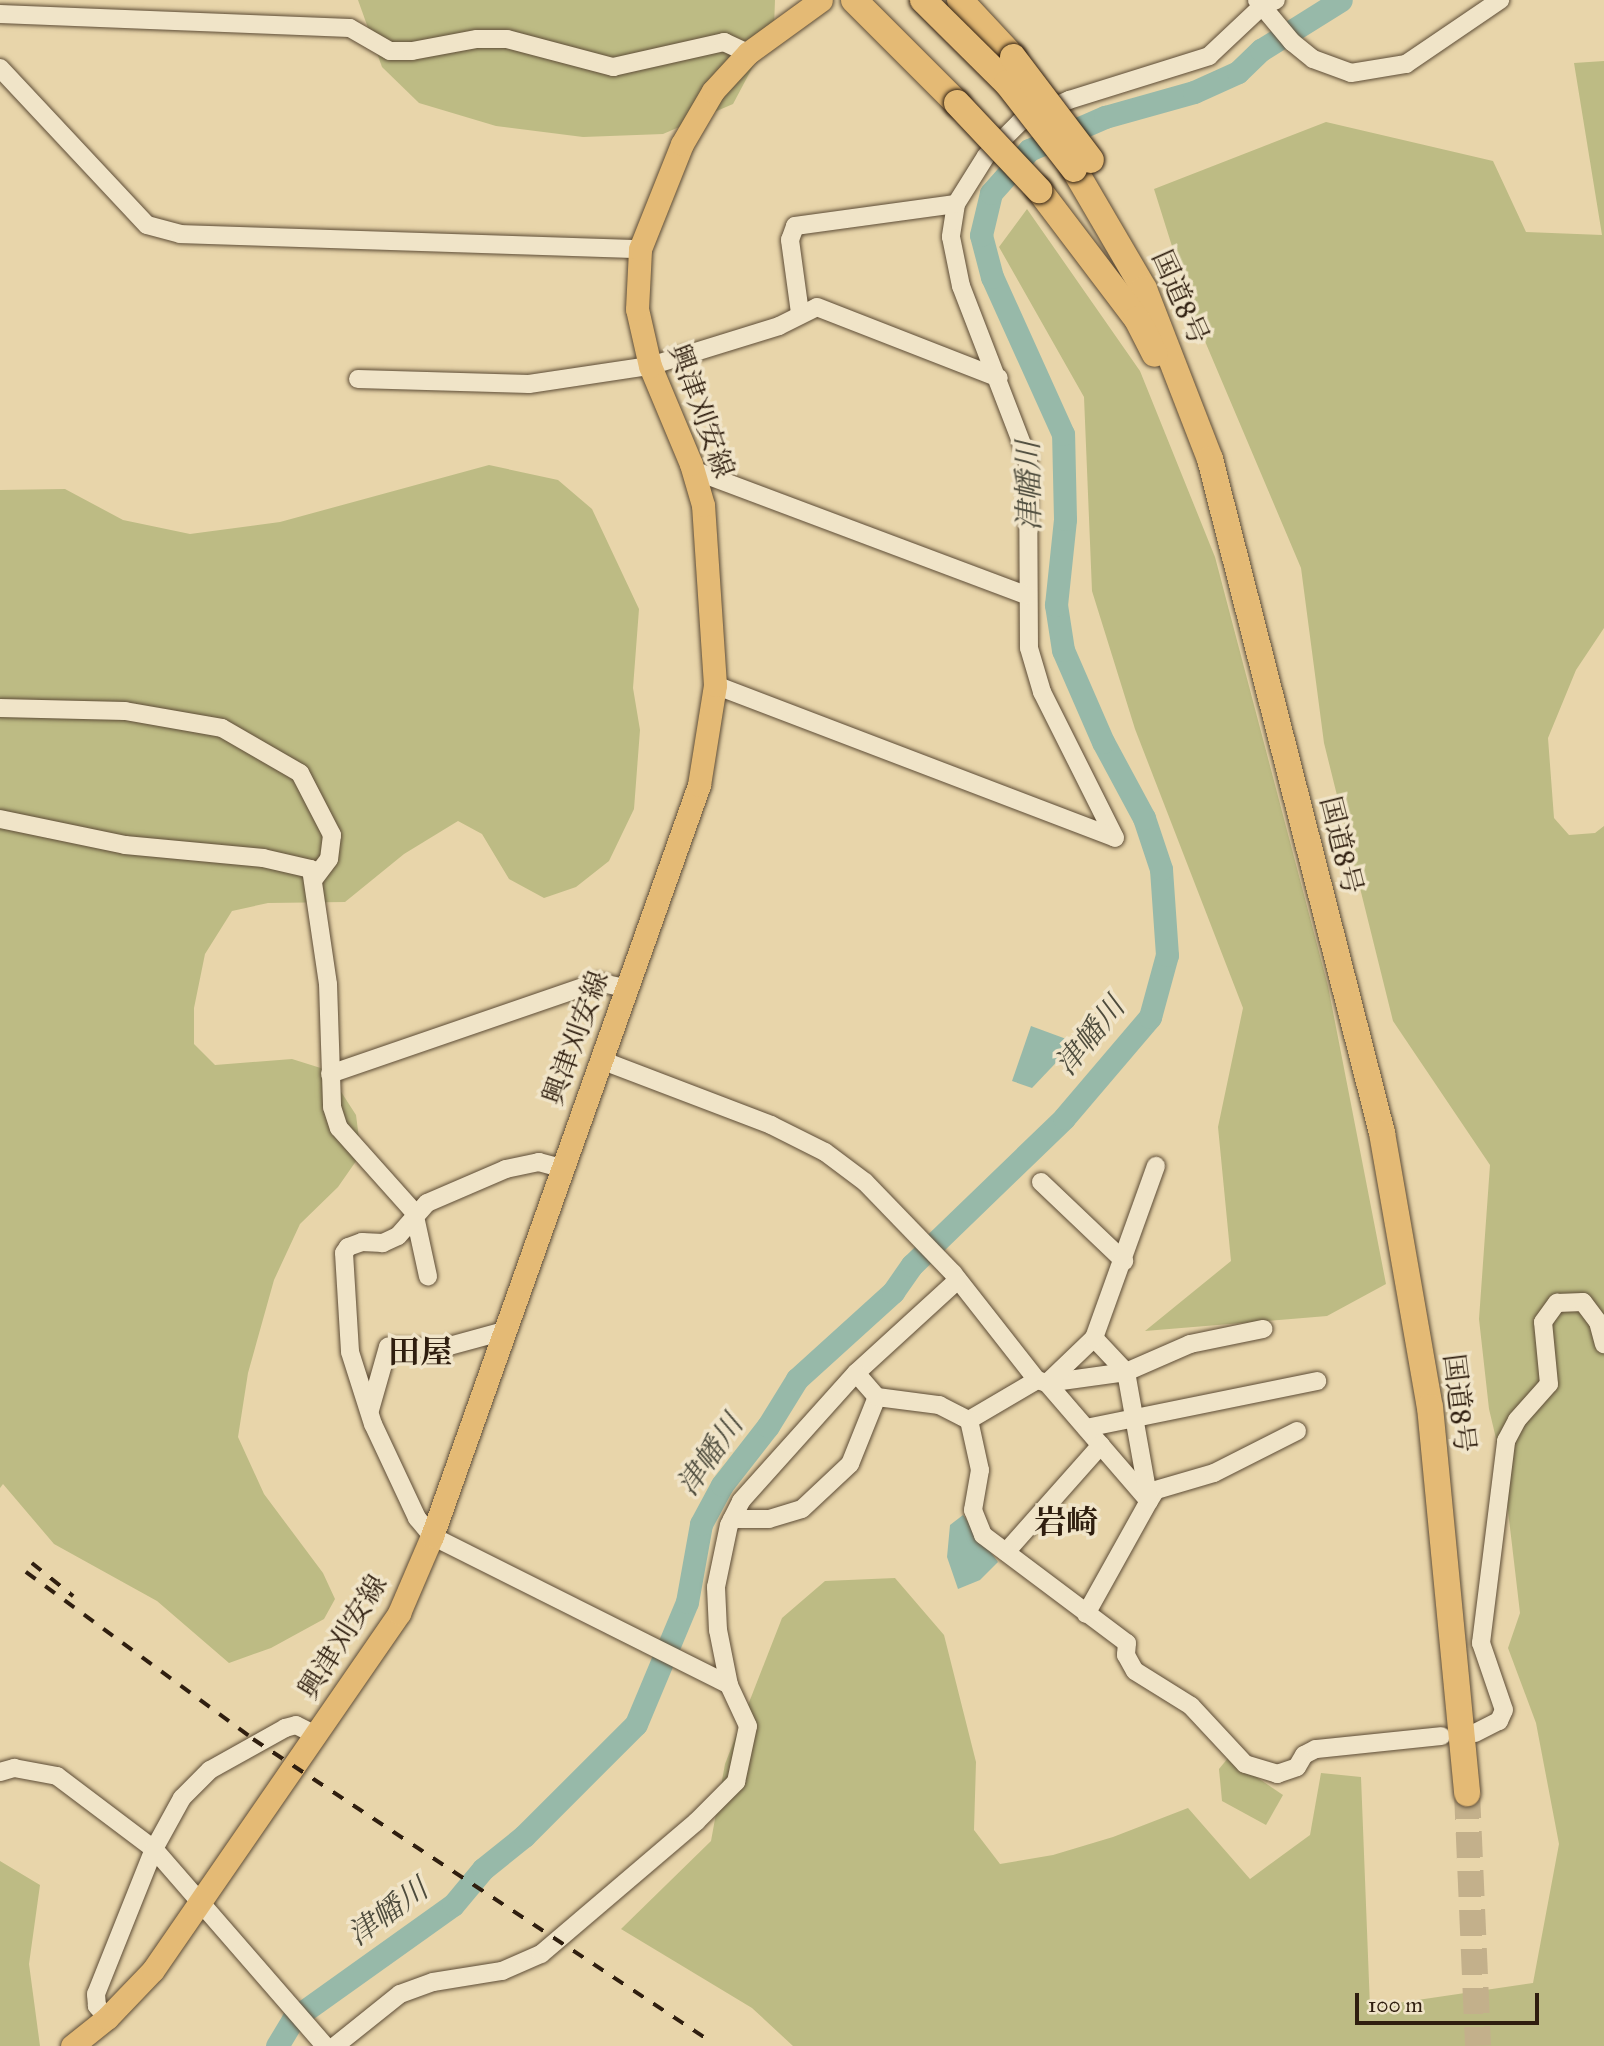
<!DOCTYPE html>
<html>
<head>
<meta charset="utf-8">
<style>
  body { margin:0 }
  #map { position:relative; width:1604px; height:2046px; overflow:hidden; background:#e8d5aa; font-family:"IM FELL Great Primer","Noto Serif JP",serif }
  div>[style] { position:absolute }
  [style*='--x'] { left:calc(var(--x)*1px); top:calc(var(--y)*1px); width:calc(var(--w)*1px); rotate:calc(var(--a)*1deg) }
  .green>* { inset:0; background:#bdbb84 }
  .water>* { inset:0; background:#97b9a9 }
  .river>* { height:23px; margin:-11.5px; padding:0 11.5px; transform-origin:11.5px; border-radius:11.5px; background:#97b9a9 }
  .highway-tunnel>* { height:26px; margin-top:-13px; transform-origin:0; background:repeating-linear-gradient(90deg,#c3b08b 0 26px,transparent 0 39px) }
  .roads { filter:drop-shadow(0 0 2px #5d4c36) drop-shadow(0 0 2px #5d4c36) }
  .minor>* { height:18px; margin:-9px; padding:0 9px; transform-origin:9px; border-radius:9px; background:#f0e4c8 }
  .major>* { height:23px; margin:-11.5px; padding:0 11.5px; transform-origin:11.5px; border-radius:11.5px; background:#e4ba75 }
  .highway>* { height:26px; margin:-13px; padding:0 13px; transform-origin:13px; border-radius:13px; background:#e4ba75 }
  .rail>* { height:3.5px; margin-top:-1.75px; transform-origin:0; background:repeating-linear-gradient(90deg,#2f1e0f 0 12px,transparent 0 24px) }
  .bridges { filter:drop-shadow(0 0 2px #2f1e0f) drop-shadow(0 0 2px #2f1e0f) }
  .highway-bridge>* { height:26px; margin:-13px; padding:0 13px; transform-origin:13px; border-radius:13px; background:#e4ba75 }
  span { translate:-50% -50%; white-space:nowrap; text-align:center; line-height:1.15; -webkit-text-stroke:7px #f0e4c8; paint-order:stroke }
  .street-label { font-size:28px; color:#2f1e0f }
  .water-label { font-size:30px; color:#4e4c3d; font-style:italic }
  .quarter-label { font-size:32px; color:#2f1e0f; font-weight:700 }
  .scale { position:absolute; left:1355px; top:1993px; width:184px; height:32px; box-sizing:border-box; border:4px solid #2f1e0f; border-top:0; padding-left:9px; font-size:21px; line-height:24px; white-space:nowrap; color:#2f1e0f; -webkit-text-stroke:5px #f0e4c8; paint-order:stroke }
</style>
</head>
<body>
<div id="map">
  <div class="green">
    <i style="clip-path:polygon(358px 0,775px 0,774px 27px,733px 104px,663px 134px,583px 137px,496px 126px,419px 103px,382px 67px)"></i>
    <i style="clip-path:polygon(1604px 61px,1604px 628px,1576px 670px,1548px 738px,1554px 818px,1569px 835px,1595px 833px,1604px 826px,1604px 2046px,793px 2046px,752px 2008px,621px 1929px,711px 1841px,725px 1764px,782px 1618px,825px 1581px,895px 1578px,944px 1635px,976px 1762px,974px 1830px,1000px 1864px,1053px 1855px,1113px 1837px,1188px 1808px,1250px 1879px,1310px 1835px,1321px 1773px,1361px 1777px,1370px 2007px,1533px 1983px,1559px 1844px,1536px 1723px,1508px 1648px,1520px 1613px,1503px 1468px,1489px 1409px,1479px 1319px,1490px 1165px,1393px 1021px,1324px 743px,1301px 568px,1193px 313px,1154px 189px,1326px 122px,1493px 161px,1526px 232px,1602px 235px,1574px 63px)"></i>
    <i style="clip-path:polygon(1027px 209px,1140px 371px,1215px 557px,1328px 986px,1386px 1284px,1327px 1316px,1145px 1331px,1231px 1261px,1218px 1127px,1243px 1008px,1135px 729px,1092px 591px,1084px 397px,999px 247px)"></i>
    <i style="clip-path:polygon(489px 465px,558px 480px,592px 509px,639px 609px,633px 688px,640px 730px,634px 809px,609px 861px,576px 887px,544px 898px,509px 879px,482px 834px,458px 821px,404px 854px,345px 902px,268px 903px,232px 911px,205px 954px,194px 1008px,194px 1044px,215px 1065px,292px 1059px,327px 1070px,356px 1115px,361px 1154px,338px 1187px,300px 1224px,274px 1280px,248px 1373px,238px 1437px,264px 1494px,323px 1573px,335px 1599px,324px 1619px,271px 1648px,229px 1663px,157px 1601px,54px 1544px,3px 1484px,0 1488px,0 490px,65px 489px,123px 520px,190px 534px,280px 522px)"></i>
    <i style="clip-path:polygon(1228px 1758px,1283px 1795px,1266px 1825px,1222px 1801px,1219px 1769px)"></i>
    <i style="clip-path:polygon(0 1861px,40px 1885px,29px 1964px,40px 2046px,0 2046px)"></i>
  </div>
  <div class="water">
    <i style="clip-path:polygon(1031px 1026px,1069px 1040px,1069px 1049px,1032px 1088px,1012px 1081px)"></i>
    <i style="clip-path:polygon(963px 1515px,998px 1562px,980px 1580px,958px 1589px,947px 1557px,950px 1525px)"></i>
  </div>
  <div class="river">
    <i style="--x:277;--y:2046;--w:31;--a:-59"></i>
    <i style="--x:293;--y:2019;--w:196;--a:-35.5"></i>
    <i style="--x:453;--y:1905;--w:47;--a:-50.2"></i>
    <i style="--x:483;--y:1869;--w:53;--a:-38.8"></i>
    <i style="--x:524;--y:1836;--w:158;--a:-45"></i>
    <i style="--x:636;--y:1724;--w:132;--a:-67.3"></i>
    <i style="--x:687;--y:1602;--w:79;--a:-79.8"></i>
    <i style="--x:701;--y:1524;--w:44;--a:-61.7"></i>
    <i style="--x:722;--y:1485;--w:75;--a:-52.1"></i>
    <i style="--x:768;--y:1426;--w:55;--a:-58.3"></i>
    <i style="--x:797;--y:1379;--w:130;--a:-42.2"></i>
    <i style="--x:893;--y:1292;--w:33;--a:-55"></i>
    <i style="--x:912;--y:1265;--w:211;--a:-44"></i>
    <i style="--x:1064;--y:1118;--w:133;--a:-49.6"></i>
    <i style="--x:1150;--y:1017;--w:64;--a:-74.7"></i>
    <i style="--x:1167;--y:955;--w:86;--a:-94"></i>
    <i style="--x:1161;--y:869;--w:54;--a:-108.4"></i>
    <i style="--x:1144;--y:818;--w:86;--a:-118.3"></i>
    <i style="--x:1103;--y:742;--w:100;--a:-113.5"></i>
    <i style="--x:1063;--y:650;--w:46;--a:-98.8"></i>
    <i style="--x:1056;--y:605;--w:86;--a:-84"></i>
    <i style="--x:1065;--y:519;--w:85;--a:-91.3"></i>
    <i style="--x:1063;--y:434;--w:172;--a:-114.3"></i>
    <i style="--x:992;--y:277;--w:43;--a:-104.7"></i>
    <i style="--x:981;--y:235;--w:43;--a:-76.6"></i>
    <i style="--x:991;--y:193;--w:57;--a:-48.5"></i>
    <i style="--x:1029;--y:150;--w:83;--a:-23.5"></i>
    <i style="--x:1105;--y:117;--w:92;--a:-15.7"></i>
    <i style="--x:1194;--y:92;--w:48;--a:-24.4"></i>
    <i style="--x:1238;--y:72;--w:32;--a:-44"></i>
    <i style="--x:1261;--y:50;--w:94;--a:-32"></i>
  </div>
  <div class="highway-tunnel">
    <i style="--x:1467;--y:1793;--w:253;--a:87.5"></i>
  </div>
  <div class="roads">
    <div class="minor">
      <i style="--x:1257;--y:0;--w:55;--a:50.2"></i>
      <i style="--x:1292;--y:42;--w:27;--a:39"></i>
      <i style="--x:1313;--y:59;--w:40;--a:20.2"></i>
      <i style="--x:1351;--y:73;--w:56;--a:-9.3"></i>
      <i style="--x:1406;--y:64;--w:114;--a:-34.2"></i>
      <i style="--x:0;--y:14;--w:350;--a:2.3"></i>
      <i style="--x:350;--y:28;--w:46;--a:29.9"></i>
      <i style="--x:390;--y:51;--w:22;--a:0"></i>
      <i style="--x:412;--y:51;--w:66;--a:-10.5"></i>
      <i style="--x:477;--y:39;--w:30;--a:0"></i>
      <i style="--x:507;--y:39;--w:110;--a:14.8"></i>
      <i style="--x:613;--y:67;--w:114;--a:-12.7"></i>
      <i style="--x:724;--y:42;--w:26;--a:25"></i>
      <i style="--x:0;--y:68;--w:215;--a:46.9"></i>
      <i style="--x:147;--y:225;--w:34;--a:15"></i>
      <i style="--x:180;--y:234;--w:460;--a:1.9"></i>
      <i style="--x:956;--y:204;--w:33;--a:99"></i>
      <i style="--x:951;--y:237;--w:50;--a:78.5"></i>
      <i style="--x:961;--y:286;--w:186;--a:68.9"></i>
      <i style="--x:1028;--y:460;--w:188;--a:89.7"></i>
      <i style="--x:1029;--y:648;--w:46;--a:73.5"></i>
      <i style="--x:1042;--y:692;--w:163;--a:63.4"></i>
      <i style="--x:800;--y:313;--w:74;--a:-97.8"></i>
      <i style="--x:790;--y:240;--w:15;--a:-70"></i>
      <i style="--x:795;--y:226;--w:162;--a:-7.8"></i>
      <i style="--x:956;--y:204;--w:57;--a:-58"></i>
      <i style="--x:986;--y:156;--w:48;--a:-45"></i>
      <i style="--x:1020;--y:122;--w:54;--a:-24.2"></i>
      <i style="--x:1069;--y:100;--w:147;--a:-17.4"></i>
      <i style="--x:1209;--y:56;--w:73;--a:-43.3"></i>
      <i style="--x:1262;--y:6;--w:15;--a:-23"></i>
      <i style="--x:358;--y:379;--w:171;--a:1.7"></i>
      <i style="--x:529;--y:384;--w:122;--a:-8.5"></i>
      <i style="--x:650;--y:366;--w:135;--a:-17.2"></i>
      <i style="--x:779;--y:326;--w:42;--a:-26.6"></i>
      <i style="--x:817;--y:307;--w:195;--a:21.3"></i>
      <i style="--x:693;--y:470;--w:356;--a:20.6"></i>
      <i style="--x:715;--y:685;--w:428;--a:20.9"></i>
      <i style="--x:0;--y:708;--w:125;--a:1.4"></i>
      <i style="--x:125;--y:711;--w:98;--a:9.9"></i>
      <i style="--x:222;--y:728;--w:90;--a:30"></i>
      <i style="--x:300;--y:773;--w:70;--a:62.7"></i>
      <i style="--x:332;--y:835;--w:24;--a:97"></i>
      <i style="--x:329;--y:859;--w:26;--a:127"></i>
      <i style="--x:0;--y:819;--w:128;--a:11.7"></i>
      <i style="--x:125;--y:845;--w:139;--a:5.4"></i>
      <i style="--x:263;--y:858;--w:49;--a:12.9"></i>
      <i style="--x:311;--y:869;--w:116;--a:81.6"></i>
      <i style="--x:328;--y:984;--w:123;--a:88.1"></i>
      <i style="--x:332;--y:1107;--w:22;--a:72"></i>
      <i style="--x:339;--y:1128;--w:113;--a:48.2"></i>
      <i style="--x:414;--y:1212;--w:66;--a:77.7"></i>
      <i style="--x:601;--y:1060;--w:182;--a:20.9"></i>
      <i style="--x:771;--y:1125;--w:60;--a:26.6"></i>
      <i style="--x:825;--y:1152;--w:50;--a:36.9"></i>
      <i style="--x:865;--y:1182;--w:127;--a:46"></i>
      <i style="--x:953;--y:1273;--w:136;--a:51.9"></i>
      <i style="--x:1037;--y:1380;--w:10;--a:17"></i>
      <i style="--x:1047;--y:1383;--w:80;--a:-7.9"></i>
      <i style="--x:1126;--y:1372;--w:70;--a:-23.6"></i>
      <i style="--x:1190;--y:1344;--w:75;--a:-11.6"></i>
      <i style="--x:330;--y:1074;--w:282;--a:-19"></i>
      <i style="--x:597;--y:982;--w:30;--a:12"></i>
      <i style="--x:561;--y:1168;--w:23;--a:-165"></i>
      <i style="--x:539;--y:1162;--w:34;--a:168"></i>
      <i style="--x:506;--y:1169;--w:86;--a:156.7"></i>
      <i style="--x:427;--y:1203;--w:44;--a:131.3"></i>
      <i style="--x:398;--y:1236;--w:17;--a:155"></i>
      <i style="--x:383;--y:1243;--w:21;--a:-177"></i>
      <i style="--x:362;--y:1242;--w:15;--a:160"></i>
      <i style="--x:348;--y:1247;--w:7;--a:124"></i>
      <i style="--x:344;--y:1253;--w:99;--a:86.5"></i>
      <i style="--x:350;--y:1352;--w:76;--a:72.3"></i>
      <i style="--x:373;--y:1424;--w:104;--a:64.9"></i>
      <i style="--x:417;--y:1518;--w:23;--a:50"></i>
      <i style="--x:432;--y:1536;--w:332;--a:26.6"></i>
      <i style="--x:1041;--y:1182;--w:115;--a:43.6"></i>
      <i style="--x:1094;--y:1338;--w:65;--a:136.2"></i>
      <i style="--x:1047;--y:1383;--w:156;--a:49.2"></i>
      <i style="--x:1149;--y:1501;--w:13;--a:-58"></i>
      <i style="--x:1156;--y:1490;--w:60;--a:-16.3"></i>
      <i style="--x:1214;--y:1473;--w:93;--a:-26.8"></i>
      <i style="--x:856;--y:1373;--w:138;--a:-42.4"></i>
      <i style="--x:370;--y:1410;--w:66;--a:-74.1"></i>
      <i style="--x:388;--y:1347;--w:54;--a:1.1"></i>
      <i style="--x:442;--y:1348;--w:64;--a:-15.3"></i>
      <i style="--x:969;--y:1420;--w:79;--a:-30.5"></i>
      <i style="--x:1086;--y:1428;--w:236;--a:-11.5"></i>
      <i style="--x:732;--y:1519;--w:37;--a:0"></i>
      <i style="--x:769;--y:1519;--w:34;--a:-17"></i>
      <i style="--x:802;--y:1509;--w:66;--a:-43.2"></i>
      <i style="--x:850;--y:1464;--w:72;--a:-68.1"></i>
      <i style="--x:1006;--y:1552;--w:143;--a:-48.4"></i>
      <i style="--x:1086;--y:1614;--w:129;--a:-60.9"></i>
      <i style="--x:1149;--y:1501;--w:131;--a:-100.1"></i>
      <i style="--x:1126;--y:1372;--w:47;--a:-133.3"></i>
      <i style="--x:1094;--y:1338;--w:183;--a:-70.2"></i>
      <i style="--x:1475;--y:1733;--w:27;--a:-27"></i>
      <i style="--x:1499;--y:1721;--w:12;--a:-66"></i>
      <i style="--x:1504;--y:1710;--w:71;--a:-108.9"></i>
      <i style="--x:1481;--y:1643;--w:204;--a:-82.9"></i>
      <i style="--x:1506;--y:1441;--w:24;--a:-62"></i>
      <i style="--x:1517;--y:1420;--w:48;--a:-48.4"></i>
      <i style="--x:1549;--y:1384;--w:62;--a:-95.5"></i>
      <i style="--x:1543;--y:1322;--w:24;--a:-54"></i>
      <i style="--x:1557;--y:1303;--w:26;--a:-2"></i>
      <i style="--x:1583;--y:1302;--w:25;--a:53"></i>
      <i style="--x:1598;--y:1322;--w:23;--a:75"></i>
      <i style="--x:0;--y:1772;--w:15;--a:-16"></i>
      <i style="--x:14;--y:1768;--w:44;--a:10.5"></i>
      <i style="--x:57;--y:1776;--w:121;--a:37"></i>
      <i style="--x:154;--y:1849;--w:261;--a:49"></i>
      <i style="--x:107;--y:2018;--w:16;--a:-130"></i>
      <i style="--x:97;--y:2006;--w:12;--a:-95"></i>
      <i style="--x:96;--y:1994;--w:156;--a:-68.2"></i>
      <i style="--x:154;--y:1849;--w:58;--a:-61.2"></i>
      <i style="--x:182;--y:1798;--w:40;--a:-45"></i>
      <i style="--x:210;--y:1770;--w:86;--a:-29.2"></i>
      <i style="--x:285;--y:1728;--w:11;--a:-15"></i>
      <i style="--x:296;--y:1725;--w:22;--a:27"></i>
      <i style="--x:335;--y:2046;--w:83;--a:-38.7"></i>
      <i style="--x:400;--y:1994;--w:35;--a:-20"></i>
      <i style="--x:433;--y:1982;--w:70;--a:-9.1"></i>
      <i style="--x:502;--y:1971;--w:43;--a:-23.6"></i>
      <i style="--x:541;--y:1954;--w:204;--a:-40.4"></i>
      <i style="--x:696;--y:1822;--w:57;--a:-45"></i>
      <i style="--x:736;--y:1782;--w:57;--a:-77.9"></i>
      <i style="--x:748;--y:1726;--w:45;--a:-114.9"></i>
      <i style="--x:729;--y:1685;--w:56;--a:-101.3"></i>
      <i style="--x:718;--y:1630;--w:43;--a:-92.7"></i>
      <i style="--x:716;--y:1587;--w:63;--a:-78.2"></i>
      <i style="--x:729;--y:1525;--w:27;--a:-63"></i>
      <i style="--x:741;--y:1501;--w:172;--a:-48.1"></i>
      <i style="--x:856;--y:1373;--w:32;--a:49"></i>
      <i style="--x:877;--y:1397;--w:63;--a:7.4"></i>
      <i style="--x:939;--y:1405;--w:34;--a:27"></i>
      <i style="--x:969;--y:1420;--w:51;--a:77.6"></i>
      <i style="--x:980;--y:1470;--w:41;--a:99.9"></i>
      <i style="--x:973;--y:1510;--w:27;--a:68"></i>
      <i style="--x:983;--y:1535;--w:180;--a:36.9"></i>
      <i style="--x:1127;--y:1643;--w:12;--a:95"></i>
      <i style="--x:1126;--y:1655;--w:18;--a:61"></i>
      <i style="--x:1135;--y:1671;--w:66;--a:32"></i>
      <i style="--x:1191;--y:1706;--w:79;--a:47"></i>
      <i style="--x:1245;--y:1764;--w:34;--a:17"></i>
      <i style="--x:1277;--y:1774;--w:21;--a:-19"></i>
      <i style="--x:1297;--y:1767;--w:14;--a:-60"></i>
      <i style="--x:1304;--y:1755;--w:13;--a:-27"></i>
      <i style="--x:1316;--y:1749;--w:126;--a:-5.9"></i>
    </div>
    <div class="major">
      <i style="--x:72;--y:2046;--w:45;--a:-38.7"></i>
      <i style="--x:107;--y:2018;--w:66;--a:-46.2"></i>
      <i style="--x:153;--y:1970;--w:434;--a:-55.4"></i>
      <i style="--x:399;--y:1613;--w:84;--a:-66.8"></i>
      <i style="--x:432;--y:1536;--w:797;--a:-70.43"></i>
      <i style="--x:699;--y:785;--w:101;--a:-80.9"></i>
      <i style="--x:715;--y:685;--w:180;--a:-93.8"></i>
      <i style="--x:703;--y:505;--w:43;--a:-106.3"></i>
      <i style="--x:691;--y:464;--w:106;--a:-112.7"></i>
      <i style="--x:650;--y:366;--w:58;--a:-102.8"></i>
      <i style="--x:637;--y:309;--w:60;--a:-87.1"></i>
      <i style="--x:640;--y:249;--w:113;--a:-68.2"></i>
      <i style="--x:682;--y:144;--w:61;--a:-59.7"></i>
      <i style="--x:713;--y:91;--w:52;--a:-47.4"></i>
      <i style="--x:748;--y:53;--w:90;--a:-36"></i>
    </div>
    <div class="highway">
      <i style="--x:854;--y:0;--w:146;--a:45"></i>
      <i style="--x:960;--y:0;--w:78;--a:47.1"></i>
      <i style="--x:1074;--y:169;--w:139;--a:59.7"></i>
      <i style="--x:1144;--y:289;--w:182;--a:68.8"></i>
      <i style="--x:1210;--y:459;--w:696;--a:75.68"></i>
      <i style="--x:1382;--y:1133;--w:278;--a:80.1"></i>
      <i style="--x:1430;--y:1407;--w:388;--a:84.5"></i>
      <i style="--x:1039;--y:190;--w:162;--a:52.8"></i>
      <i style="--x:1137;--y:319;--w:39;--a:63"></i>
    </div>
  </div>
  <div class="rail">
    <i style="--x:32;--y:1563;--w:53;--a:38.8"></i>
    <i style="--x:26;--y:1572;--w:282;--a:36.3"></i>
    <i style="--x:253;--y:1739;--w:544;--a:33.46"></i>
  </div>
  <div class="bridges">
    <div class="highway-bridge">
      <i style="--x:923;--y:0;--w:118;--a:44.7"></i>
      <i style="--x:1007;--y:83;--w:109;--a:52.1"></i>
      <i style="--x:1013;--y:57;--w:129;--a:52.9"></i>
      <i style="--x:957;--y:103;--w:120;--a:46.7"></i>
    </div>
  </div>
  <div class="street-label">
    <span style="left:1180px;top:297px;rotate:66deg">国道8号</span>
    <span style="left:701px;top:411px;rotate:70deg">興津刈安線</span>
    <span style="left:1341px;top:845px;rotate:76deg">国道8号</span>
    <span style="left:576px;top:1038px;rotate:-70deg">興津刈安線</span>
    <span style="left:1459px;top:1403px;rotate:83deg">国道8号</span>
    <span style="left:343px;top:1637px;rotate:-58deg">興津刈安線</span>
  </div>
  <div class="water-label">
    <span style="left:1029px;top:486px;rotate:-91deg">津幡川</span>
    <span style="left:1090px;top:1036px;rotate:-51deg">津幡川</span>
    <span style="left:710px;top:1455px;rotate:-55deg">津幡川</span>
    <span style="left:388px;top:1912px;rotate:-36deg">津幡川</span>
  </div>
  <div class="quarter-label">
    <span style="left:420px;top:1353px">田屋</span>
    <span style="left:1066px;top:1523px">岩崎</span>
  </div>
  <div class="scale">100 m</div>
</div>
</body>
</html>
